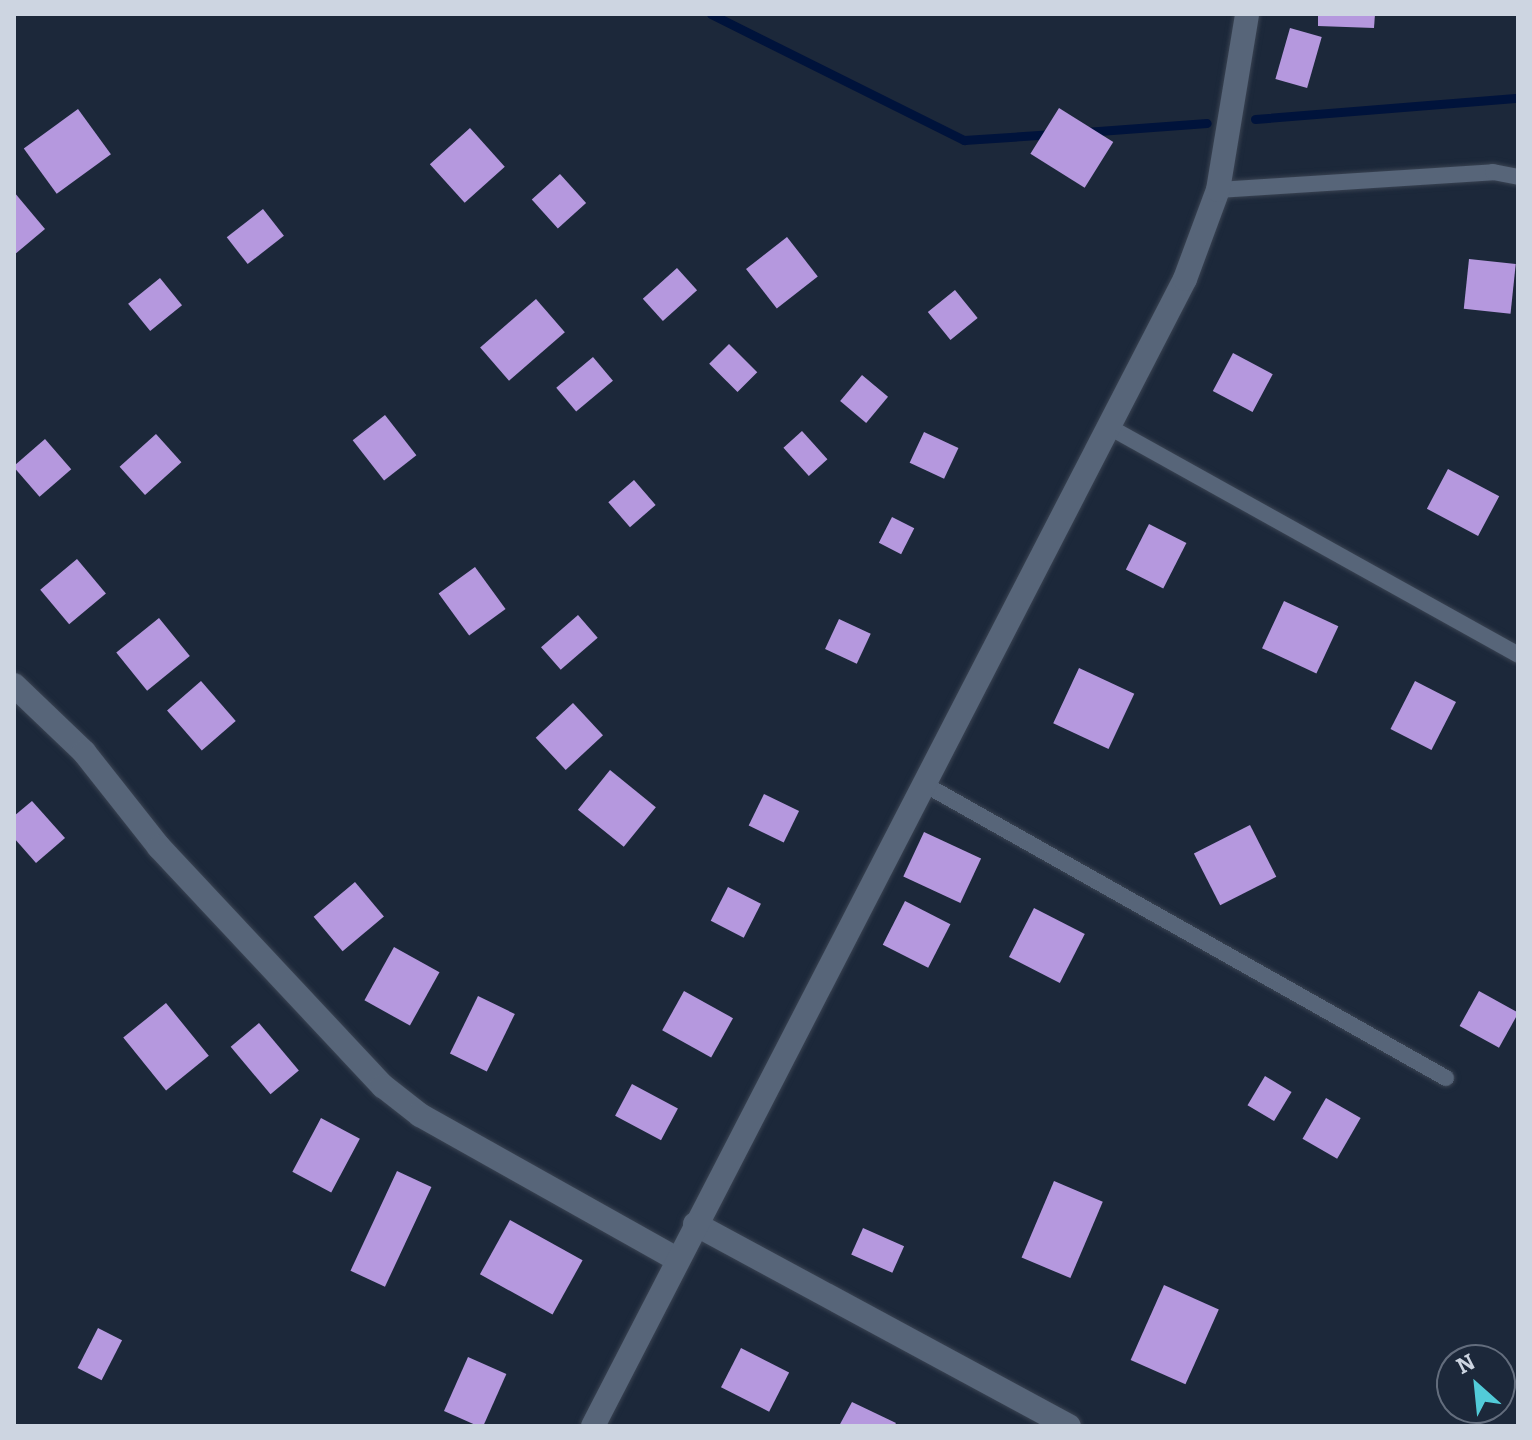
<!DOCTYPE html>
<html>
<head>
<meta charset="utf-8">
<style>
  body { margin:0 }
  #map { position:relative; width:1532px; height:1440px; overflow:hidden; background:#1c283a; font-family:Bitter,serif }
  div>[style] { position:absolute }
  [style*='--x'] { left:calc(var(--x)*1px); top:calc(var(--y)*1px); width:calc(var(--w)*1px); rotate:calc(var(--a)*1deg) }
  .stream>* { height:9px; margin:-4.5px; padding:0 4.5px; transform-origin:4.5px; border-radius:4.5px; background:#00133b }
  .building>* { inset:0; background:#b598de; transform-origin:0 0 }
  .roads { filter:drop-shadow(0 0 2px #3a4352) drop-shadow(0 0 2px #3a4352) }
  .lane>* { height:16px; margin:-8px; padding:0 8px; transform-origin:8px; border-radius:8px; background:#576579 }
  .street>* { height:24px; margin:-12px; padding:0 12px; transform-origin:12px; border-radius:12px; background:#576579 }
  span { translate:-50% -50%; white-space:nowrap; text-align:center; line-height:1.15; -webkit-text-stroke:8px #1c283a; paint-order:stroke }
  .frame { position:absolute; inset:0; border:16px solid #cdd5e1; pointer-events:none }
  .north { position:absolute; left:1436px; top:1344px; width:80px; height:80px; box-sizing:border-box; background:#1c283a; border:2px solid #636d7d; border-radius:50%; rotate:333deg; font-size:22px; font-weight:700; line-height:32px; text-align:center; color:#cdd5e1 }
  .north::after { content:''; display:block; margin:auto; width:28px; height:36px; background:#52cbd8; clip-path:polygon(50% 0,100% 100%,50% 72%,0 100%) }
</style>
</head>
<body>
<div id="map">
  <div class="stream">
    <i style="--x:711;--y:14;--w:283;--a:26.5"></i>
    <i style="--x:964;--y:140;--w:90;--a:-3.8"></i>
    <i style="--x:1255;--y:119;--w:264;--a:-4.6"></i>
    <i style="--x:1085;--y:132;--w:122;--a:-4.2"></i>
  </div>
  <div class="building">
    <i style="clip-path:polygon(1318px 14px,1375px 14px,1374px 28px,1318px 26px)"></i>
    <i style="left:1290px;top:28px;width:33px;height:53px;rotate:16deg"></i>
    <i style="left:1059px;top:108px;width:64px;height:54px;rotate:32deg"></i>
    <i style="left:78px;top:109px;width:56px;height:67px;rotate:54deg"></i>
    <i style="left:470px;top:128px;width:52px;height:54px;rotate:48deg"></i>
    <i style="left:560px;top:174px;width:39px;height:38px;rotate:48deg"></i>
    <i style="clip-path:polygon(14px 192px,45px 229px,14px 255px)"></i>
    <i style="left:263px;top:209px;width:34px;height:46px;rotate:52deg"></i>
    <i style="left:787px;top:237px;width:50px;height:52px;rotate:52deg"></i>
    <i style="left:1469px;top:259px;width:47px;height:50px;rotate:6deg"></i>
    <i style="left:677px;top:268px;width:30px;height:46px;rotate:48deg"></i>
    <i style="left:160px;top:278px;width:35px;height:41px;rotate:51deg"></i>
    <i style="left:955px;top:290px;width:36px;height:35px;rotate:51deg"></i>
    <i style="left:536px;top:299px;width:44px;height:74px;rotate:49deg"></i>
    <i style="left:729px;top:344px;width:40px;height:28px;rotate:45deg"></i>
    <i style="left:1233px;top:353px;width:45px;height:43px;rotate:28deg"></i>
    <i style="left:593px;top:357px;width:31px;height:48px;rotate:50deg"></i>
    <i style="left:862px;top:375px;width:34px;height:34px;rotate:40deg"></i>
    <i style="left:385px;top:415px;width:51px;height:41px;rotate:52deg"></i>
    <i style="left:802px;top:431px;width:38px;height:25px;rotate:48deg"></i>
    <i style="left:924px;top:432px;width:38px;height:34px;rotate:25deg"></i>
    <i style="left:156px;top:434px;width:38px;height:49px;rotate:48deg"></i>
    <i style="left:45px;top:439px;width:40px;height:42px;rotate:49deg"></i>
    <i style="left:1448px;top:469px;width:58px;height:45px;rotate:28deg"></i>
    <i style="left:634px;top:480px;width:33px;height:34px;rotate:49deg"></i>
    <i style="left:892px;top:517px;width:25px;height:29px;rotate:27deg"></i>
    <i style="left:1149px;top:524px;width:42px;height:51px;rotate:27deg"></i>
    <i style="left:77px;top:559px;width:45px;height:48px;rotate:50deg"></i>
    <i style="left:475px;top:567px;width:52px;height:45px;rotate:54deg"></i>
    <i style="left:1284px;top:601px;width:60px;height:52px;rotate:25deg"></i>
    <i style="left:578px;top:615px;width:30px;height:49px;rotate:49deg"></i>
    <i style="left:159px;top:618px;width:49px;height:55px;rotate:51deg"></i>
    <i style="left:839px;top:619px;width:35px;height:33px;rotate:25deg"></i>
    <i style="left:1079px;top:668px;width:61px;height:61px;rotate:25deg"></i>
    <i style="left:201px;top:681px;width:53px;height:45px;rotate:49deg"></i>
    <i style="left:1415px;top:681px;width:46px;height:54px;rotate:27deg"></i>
    <i style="left:573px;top:703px;width:44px;height:51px;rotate:47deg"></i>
    <i style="left:610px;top:770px;width:59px;height:51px;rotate:39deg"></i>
    <i style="left:764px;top:794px;width:39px;height:35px;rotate:26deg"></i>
    <i style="clip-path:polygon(32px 801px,65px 838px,36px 863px,14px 838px,14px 816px)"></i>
    <i style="left:1250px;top:825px;width:58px;height:63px;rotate:63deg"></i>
    <i style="left:924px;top:832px;width:63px;height:49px;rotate:25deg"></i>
    <i style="left:355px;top:882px;width:45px;height:54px;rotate:50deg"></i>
    <i style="left:728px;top:887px;width:37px;height:38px;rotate:27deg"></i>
    <i style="left:905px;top:901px;width:51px;height:49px;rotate:27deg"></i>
    <i style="left:1034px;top:908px;width:57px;height:55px;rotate:27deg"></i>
    <i style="left:394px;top:947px;width:52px;height:61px;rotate:29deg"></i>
    <i style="left:684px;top:991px;width:56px;height:45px;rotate:29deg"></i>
    <i style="left:1479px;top:991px;width:45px;height:40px;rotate:29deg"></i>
    <i style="left:478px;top:996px;width:41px;height:64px;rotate:26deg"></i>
    <i style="left:166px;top:1003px;width:68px;height:55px;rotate:51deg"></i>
    <i style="left:259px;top:1023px;width:62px;height:37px;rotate:50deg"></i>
    <i style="left:1265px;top:1076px;width:31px;height:34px;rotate:31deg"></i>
    <i style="left:632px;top:1084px;width:52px;height:36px;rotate:28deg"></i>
    <i style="left:1326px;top:1098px;width:40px;height:47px;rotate:30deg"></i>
    <i style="left:321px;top:1118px;width:44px;height:61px;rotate:28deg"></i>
    <i style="left:397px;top:1171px;width:38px;height:110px;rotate:25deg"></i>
    <i style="left:1054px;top:1181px;width:53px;height:83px;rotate:23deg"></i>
    <i style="left:510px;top:1220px;width:83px;height:62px;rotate:29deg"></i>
    <i style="left:863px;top:1228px;width:45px;height:29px;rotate:24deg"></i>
    <i style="left:1164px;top:1285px;width:60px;height:82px;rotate:24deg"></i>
    <i style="left:98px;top:1328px;width:27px;height:45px;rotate:27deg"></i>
    <i style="left:741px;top:1348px;width:54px;height:44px;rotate:27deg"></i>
    <i style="left:468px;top:1357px;width:42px;height:59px;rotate:24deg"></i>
    <i style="clip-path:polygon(852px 1402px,896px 1423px,894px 1426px,839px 1426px)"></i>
  </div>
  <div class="roads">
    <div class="lane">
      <i style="--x:1218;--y:190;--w:276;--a:-3.7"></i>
      <i style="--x:1493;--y:172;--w:25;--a:11"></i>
      <i style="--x:1109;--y:427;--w:468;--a:29.1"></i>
      <i style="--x:924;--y:784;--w:599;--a:29.39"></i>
    </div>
    <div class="street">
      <i style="--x:14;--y:685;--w:97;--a:43.7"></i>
      <i style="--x:84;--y:752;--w:121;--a:51.7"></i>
      <i style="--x:159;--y:847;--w:328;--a:46.9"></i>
      <i style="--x:383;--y:1086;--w:47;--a:38.1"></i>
      <i style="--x:420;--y:1115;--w:295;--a:29.3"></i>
      <i style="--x:695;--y:1224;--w:425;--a:28.4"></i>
      <i style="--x:593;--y:1426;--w:1291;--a:-62.7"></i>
      <i style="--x:1185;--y:279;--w:95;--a:-69.7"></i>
      <i style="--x:1218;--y:190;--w:178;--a:-80.6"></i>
    </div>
  </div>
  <div class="frame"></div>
  <div class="north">N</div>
</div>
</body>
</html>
